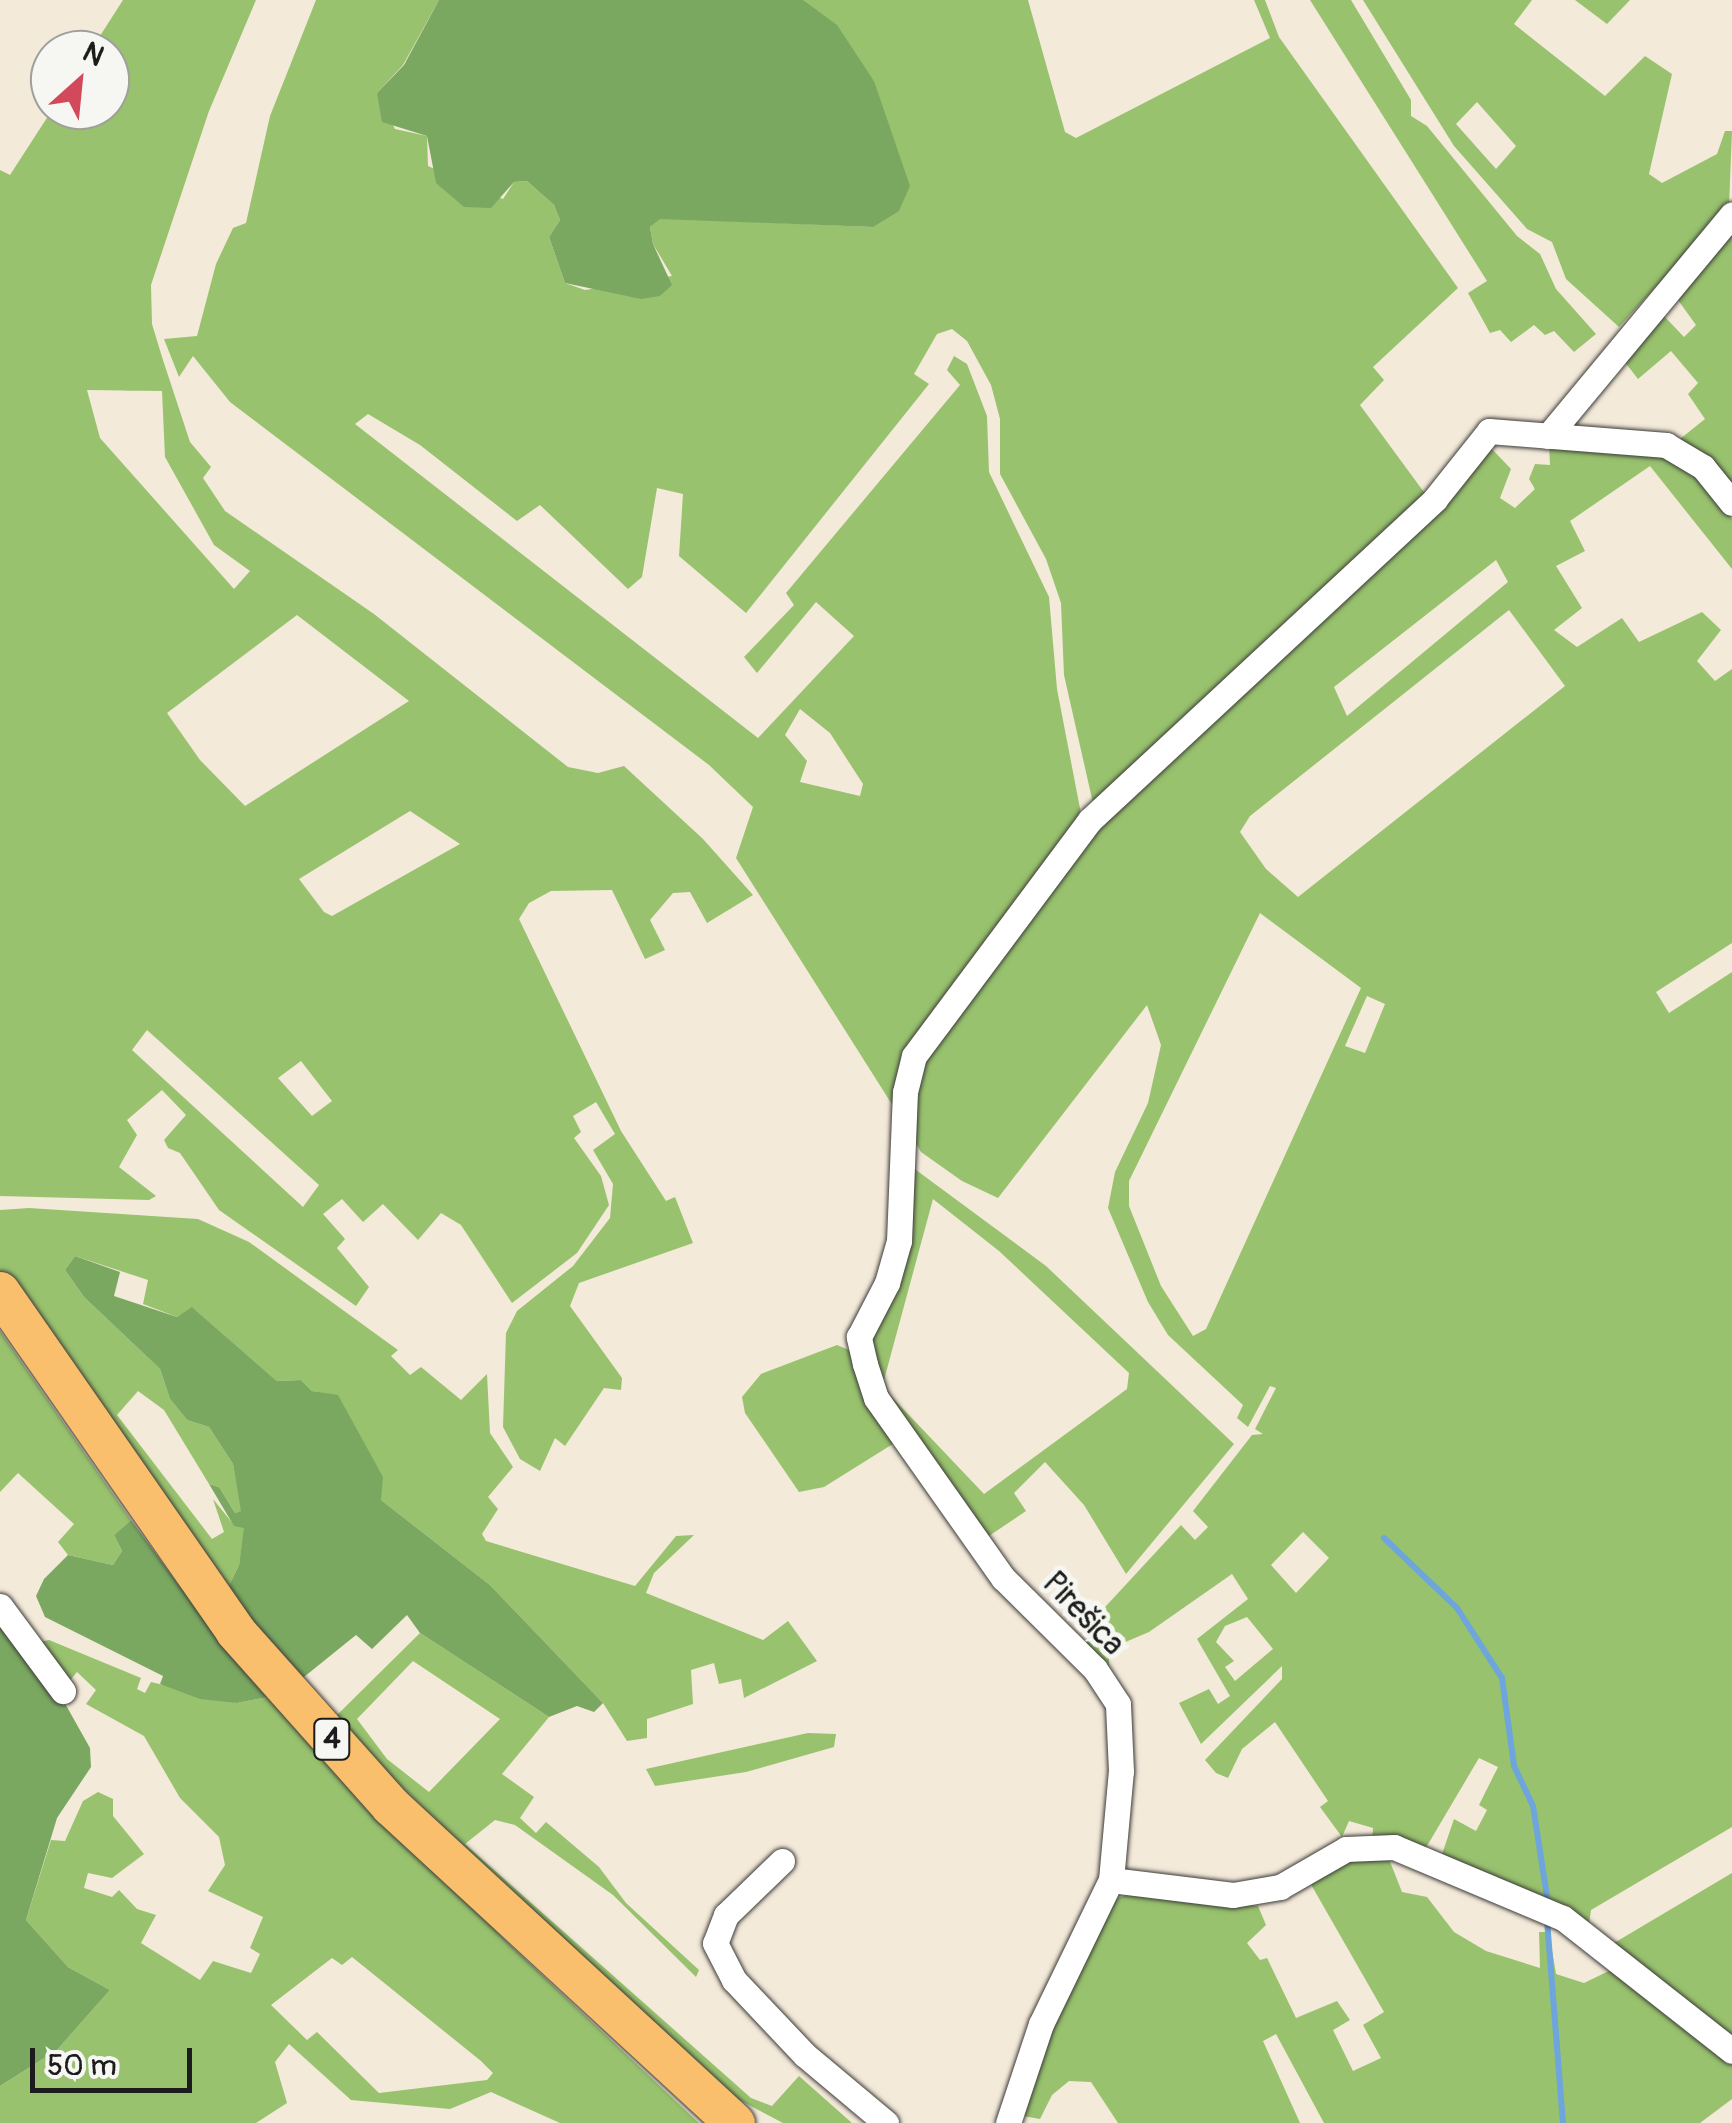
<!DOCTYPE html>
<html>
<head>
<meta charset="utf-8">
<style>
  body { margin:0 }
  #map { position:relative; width:1732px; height:2123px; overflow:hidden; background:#f4eada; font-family:Pangolin,sans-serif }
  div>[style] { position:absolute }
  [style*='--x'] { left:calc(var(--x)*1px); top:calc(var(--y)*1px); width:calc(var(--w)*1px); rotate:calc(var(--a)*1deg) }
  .green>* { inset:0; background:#98c26e }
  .forest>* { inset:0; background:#7aa861 }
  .stream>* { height:6px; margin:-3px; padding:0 3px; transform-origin:3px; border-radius:3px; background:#6da5dc }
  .roads { filter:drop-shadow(0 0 2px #3c3b38) drop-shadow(0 0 2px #3c3b38) }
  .minor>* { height:25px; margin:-12.5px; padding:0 12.5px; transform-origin:12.5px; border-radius:12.5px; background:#fff }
  .primary>* { height:40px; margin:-20px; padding:0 20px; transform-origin:20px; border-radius:20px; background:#f9bf6c }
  span { translate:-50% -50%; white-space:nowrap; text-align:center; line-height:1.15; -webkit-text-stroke:10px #f6f6f2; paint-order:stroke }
  .shield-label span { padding:2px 8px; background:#f6f6f2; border:2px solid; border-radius:8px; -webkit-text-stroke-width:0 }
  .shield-label { font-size:30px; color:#1c1c1c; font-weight:700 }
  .street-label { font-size:32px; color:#1c1c1c }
  .north { position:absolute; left:30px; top:30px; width:100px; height:100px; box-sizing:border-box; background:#f6f6f2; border:2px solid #9f9f9c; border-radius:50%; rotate:27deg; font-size:28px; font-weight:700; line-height:40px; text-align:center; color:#1c1c1c }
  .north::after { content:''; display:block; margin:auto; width:35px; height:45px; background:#d1495b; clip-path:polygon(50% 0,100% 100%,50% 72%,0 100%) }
  .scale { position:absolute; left:30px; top:2048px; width:162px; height:45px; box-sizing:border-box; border:5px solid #1c1c1c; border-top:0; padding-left:12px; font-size:30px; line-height:35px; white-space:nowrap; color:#1c1c1c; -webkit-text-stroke:8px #f6f6f2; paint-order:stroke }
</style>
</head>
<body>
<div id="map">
  <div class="green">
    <i style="clip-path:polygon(evenodd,123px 0,256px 0,209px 111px,151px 285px,152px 324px,162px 357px,190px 442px,211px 467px,203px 478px,225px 511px,374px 614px,568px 767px,598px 773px,624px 766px,703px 839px,753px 895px,707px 923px,690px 892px,673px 893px,650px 920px,665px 950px,645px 959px,612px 890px,551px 891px,529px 903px,519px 919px,621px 1131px,666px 1201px,675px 1197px,693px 1243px,579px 1283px,570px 1306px,622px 1378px,621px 1390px,604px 1388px,565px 1446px,555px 1438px,540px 1471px,520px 1459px,503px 1427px,506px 1333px,517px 1311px,573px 1266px,610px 1218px,613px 1184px,593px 1150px,615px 1134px,596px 1102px,573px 1116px,581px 1132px,574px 1138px,601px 1176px,609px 1205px,577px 1253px,512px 1303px,461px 1225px,441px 1213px,418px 1240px,383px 1204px,363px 1222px,342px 1199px,323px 1214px,345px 1239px,337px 1248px,369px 1287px,356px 1306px,219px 1210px,180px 1153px,168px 1148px,164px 1140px,186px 1115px,162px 1090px,127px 1120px,137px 1135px,119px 1167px,156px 1196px,149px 1200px,0 1196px,0 170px,10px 175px,52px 110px,110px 110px,110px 50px,91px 50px,123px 0,87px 390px,162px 391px,165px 457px,214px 545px,250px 571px,234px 589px,100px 438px,87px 390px,123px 0,297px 615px,409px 701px,245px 806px,200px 760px,167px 713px,297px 615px,123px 0,410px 811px,460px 844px,332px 916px,324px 912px,299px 879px,410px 811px,123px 0,147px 1030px,319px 1185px,303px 1207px,132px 1050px,147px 1030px,123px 0,301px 1061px,332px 1101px,312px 1116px,278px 1078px,301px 1061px)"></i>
    <i style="clip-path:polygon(evenodd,316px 0,439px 0,403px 65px,377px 93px,395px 129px,427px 136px,428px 166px,503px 199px,514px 182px,527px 181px,554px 205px,560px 220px,549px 237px,565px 283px,585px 290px,672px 276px,653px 244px,650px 227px,660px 218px,873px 227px,874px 81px,803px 0,1028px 0,1065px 132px,1076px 138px,1270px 38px,1254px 0,1265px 0,1279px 37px,1458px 288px,1373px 367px,1384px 380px,1360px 405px,1429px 499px,1095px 812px,1064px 675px,1061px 603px,1046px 559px,1000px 474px,1000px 419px,991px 385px,967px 341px,952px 329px,937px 334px,914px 374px,929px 384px,746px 613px,679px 556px,683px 494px,657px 488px,642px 577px,628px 589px,540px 505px,517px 521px,420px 445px,368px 414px,355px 424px,758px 738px,854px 636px,816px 602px,757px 673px,744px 657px,794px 605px,786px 593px,960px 385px,947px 370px,954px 356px,967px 364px,987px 416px,989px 472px,1049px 597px,1057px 689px,1083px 824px,893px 1106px,736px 858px,753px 807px,709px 765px,230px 402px,193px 356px,179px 377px,164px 339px,197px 336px,216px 264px,233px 228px,246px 223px,270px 116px,316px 0,800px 709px,830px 733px,863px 784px,860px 796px,800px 782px,807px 761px,785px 735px,800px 709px)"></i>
    <i style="clip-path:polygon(1310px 0,1351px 0,1411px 100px,1411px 116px,1427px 126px,1517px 236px,1540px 254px,1556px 289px,1596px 334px,1574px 352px,1554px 331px,1545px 335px,1534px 325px,1511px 342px,1500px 330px,1490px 333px,1468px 293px,1487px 281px)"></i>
    <i style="clip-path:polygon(evenodd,1363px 0,1532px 0,1514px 24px,1605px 96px,1645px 56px,1672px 74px,1649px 174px,1662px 183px,1717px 154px,1725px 131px,1732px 131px,1729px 207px,1619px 327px,1566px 279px,1552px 242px,1527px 229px,1454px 146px,1363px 0,1477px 102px,1516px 146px,1496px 169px,1456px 124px,1477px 102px)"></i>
    <i style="clip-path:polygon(1575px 0,1630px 0,1607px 24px)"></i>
    <i style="clip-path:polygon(1732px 228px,1732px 498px,1675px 443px,1705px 419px,1688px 394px,1698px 383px,1671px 351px,1638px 379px,1624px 361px,1663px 315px,1684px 337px,1696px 325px,1678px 300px)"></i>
    <i style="clip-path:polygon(evenodd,1549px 444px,1668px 453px,1713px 491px,1732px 519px,1732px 569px,1650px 466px,1570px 521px,1585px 551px,1556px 566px,1582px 608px,1554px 630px,1577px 647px,1622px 618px,1639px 642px,1702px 612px,1721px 630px,1697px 661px,1715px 681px,1732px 669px,1732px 943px,1656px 992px,1669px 1013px,1732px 972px,1732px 1827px,1591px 1910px,1589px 1924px,1440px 1860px,1454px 1819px,1476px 1831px,1487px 1810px,1479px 1805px,1498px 1767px,1479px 1758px,1424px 1851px,1372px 1841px,1373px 1828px,1349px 1821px,1342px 1837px,1320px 1807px,1328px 1801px,1275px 1722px,1242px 1749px,1228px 1778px,1216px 1773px,1205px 1760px,1282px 1679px,1282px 1666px,1201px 1744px,1179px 1703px,1209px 1689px,1218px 1704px,1230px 1696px,1197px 1639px,1248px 1599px,1232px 1574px,1149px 1632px,1116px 1646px,1109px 1652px,1109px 1668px,1085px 1648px,1094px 1619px,1181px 1525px,1195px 1540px,1208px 1527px,1193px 1511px,1252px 1435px,1263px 1434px,1255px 1429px,1276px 1388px,1270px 1386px,1248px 1427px,1237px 1418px,1243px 1405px,1168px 1335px,1148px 1302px,1108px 1208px,1115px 1172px,1148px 1103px,1161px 1045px,1147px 1005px,998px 1198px,962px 1181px,921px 1152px,911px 1135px,914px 1074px,1088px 837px,1490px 447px,1511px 469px,1500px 498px,1515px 508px,1535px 489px,1529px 479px,1535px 464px,1550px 465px,1549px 444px,1496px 560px,1508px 582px,1347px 716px,1334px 687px,1496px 560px,1549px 444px,1509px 610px,1565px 686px,1298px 897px,1266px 869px,1240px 832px,1250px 816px,1509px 610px,1549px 444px,1260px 913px,1361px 988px,1206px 1329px,1193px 1336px,1161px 1286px,1129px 1206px,1129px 1181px,1260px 913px,1549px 444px,1367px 996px,1385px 1004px,1365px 1053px,1345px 1046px,1367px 996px,1549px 444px,1303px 1532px,1329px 1558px,1296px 1593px,1271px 1565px,1303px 1532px,1549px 444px,1247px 1617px,1273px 1649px,1235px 1681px,1225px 1667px,1234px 1661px,1216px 1642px,1225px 1626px,1247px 1617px)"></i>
    <i style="clip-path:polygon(evenodd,912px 1167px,1046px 1266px,1234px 1444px,1126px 1574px,1084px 1505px,1045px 1462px,1014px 1493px,1026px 1511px,983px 1540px,878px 1387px,870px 1332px,912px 1167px,933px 1199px,999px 1251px,1129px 1373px,1127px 1389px,984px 1494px,889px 1394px,884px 1380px,933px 1199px)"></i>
    <i style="clip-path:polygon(29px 1208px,198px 1219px,249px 1242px,398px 1350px,391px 1356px,410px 1375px,421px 1367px,461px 1400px,487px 1374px,490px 1433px,513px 1467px,488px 1497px,498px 1509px,482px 1534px,486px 1541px,635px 1586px,676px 1536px,694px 1535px,654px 1573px,646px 1593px,763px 1640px,788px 1621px,817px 1661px,744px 1698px,741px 1679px,719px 1684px,714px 1663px,691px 1670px,693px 1704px,647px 1719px,647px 1738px,627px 1741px,603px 1703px,490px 1585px,381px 1500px,338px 1396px,312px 1391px,301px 1380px,277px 1381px,193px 1308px,177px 1317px,143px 1304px,148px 1280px,75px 1256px,65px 1270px,84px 1297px,160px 1369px,170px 1399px,187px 1420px,209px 1427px,233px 1464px,242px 1511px,235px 1513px,219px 1487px,209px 1484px,164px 1410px,138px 1391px,117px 1415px,212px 1539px,224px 1532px,213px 1499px,234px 1525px,245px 1527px,239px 1565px,224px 1596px,0 1278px,0 1210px)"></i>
    <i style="clip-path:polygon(0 1331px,131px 1520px,114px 1535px,122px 1551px,113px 1565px,68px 1555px,58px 1542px,74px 1524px,18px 1473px,0 1492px)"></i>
    <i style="clip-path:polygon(837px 1345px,849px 1350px,896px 1442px,824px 1487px,799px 1492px,745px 1413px,742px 1397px,761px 1374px)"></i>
    <i style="clip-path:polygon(evenodd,420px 1633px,549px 1717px,502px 1774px,534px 1797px,520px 1818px,536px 1833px,546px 1822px,599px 1867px,626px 1903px,699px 1970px,696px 1977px,613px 1895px,515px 1825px,495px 1820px,465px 1844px,751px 2098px,772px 2106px,799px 2076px,852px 2123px,783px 2123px,709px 2084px,332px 1720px,420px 1633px,413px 1661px,500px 1719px,429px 1792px,387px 1759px,357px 1719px,413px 1661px)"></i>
    <i style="clip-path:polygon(evenodd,49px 1640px,141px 1678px,137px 1689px,145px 1693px,151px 1682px,237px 1703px,268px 1697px,508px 1943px,699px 2123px,560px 2123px,491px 2092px,450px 2109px,351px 2100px,289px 2044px,275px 2062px,287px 2103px,256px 2123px,0 2123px,0 2086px,57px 2050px,110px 1990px,68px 1967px,26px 1920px,51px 1840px,65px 1841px,83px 1801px,98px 1792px,113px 1799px,113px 1816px,144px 1854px,112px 1878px,88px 1873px,84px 1888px,112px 1897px,119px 1890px,137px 1909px,156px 1915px,141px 1943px,200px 1980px,213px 1961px,251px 1973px,260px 1954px,250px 1948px,263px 1917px,208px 1891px,225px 1865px,219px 1837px,180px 1798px,144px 1736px,86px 1704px,96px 1690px,77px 1672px,67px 1684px,39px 1642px,49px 1640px,352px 1957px,481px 2061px,493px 2073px,487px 2080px,379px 2093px,317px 2032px,307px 2040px,271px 2005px,332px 1958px,342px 1965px,352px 1957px)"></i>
    <i style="clip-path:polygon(808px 1733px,836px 1734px,834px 1747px,746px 1772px,655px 1786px,646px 1769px)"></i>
    <i style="clip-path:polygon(1387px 1854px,1402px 1892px,1427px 1897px,1454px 1932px,1486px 1951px,1540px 1968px,1539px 1932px,1549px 1932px,1556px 1974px,1584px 1983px,1617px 1967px,1732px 2061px,1732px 2099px,1700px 2123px,1324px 2123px,1276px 2034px,1263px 2041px,1300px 2123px,1118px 2123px,1091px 2082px,1069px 2081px,1052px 2095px,1040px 2119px,1023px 2116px,1030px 2071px,1108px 1902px,1137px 1891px,1258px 1906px,1266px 1925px,1247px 1943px,1260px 1960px,1267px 1958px,1296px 2018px,1337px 2001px,1350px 2020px,1333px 2030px,1353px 2071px,1381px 2058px,1363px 2025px,1384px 2012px,1309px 1881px,1332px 1866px)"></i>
    <i style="clip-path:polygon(1732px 1873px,1732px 2044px,1614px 1943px)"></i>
  </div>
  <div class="forest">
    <i style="clip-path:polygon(439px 0,803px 0,837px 25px,874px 81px,910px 186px,899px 211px,873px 227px,660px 219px,650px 227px,653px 244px,672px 285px,660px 296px,641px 299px,565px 283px,549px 237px,560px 220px,554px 205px,527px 181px,514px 182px,491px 208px,464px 207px,436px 183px,427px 136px,382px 122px,377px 93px,404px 65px)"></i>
    <i style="clip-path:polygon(75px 1256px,120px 1272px,114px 1296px,177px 1317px,192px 1307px,277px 1381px,301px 1380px,312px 1391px,338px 1395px,383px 1477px,381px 1500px,490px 1585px,603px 1703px,594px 1712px,577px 1706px,549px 1717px,420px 1633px,407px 1615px,372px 1649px,356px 1635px,299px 1681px,224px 1596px,239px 1565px,244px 1528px,234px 1526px,209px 1484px,219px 1487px,235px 1513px,241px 1511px,233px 1464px,209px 1427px,187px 1420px,170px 1399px,160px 1369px,84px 1297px,65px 1270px)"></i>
    <i style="clip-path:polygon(131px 1520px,178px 1584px,268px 1697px,237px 1703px,200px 1699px,160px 1684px,163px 1676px,45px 1617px,36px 1596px,44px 1579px,68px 1555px,113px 1565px,122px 1551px,114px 1535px)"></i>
    <i style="clip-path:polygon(0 1618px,67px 1707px,90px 1748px,91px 1767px,57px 1818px,26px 1920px,68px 1967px,110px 1990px,57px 2050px,0 2086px)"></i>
  </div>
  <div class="stream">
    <i style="--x:1384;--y:1538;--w:101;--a:43.8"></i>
    <i style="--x:1457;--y:1608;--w:83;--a:57.3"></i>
    <i style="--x:1502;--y:1678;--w:89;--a:82.2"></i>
    <i style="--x:1514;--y:1766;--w:44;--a:64.6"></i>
    <i style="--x:1533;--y:1806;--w:98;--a:81.2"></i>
    <i style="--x:1547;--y:1920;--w:204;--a:85.5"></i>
  </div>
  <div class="roads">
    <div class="minor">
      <i style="--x:1548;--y:436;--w:288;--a:-50.3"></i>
      <i style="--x:0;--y:1606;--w:106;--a:53.5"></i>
      <i style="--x:782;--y:1861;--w:78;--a:136"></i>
      <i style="--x:726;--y:1915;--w:30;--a:111"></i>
      <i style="--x:715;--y:1943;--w:42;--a:62.8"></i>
      <i style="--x:734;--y:1980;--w:103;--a:46.6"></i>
      <i style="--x:805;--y:2055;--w:106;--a:40"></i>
      <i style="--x:1111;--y:1880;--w:123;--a:7"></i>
      <i style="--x:1233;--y:1895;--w:48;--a:-9.7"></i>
      <i style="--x:1280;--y:1887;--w:76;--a:-29.9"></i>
      <i style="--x:1346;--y:1849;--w:48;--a:-2.4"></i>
      <i style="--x:1394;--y:1847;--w:183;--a:22.8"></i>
      <i style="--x:1563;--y:1918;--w:215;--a:38.2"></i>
      <i style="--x:1008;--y:2123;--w:104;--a:-71.6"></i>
      <i style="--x:1041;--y:2024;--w:160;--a:-64.1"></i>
      <i style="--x:1111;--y:1880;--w:109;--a:-84.8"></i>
      <i style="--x:1121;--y:1771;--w:67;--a:-92.6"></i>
      <i style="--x:1118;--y:1704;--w:42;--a:-123.3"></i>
      <i style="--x:1095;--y:1669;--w:129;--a:-135.3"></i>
      <i style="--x:1003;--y:1578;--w:220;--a:-125.2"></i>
      <i style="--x:876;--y:1398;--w:36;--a:-108"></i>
      <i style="--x:865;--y:1364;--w:28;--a:-103"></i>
      <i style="--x:859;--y:1337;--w:61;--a:-62.6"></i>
      <i style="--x:887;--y:1283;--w:44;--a:-74.1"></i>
      <i style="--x:899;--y:1241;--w:149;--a:-87.7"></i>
      <i style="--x:905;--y:1092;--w:37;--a:-76"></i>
      <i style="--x:914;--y:1056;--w:294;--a:-53.3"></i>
      <i style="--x:1090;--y:820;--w:471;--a:-42.9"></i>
      <i style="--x:1435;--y:499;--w:87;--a:-51.5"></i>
      <i style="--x:1489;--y:431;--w:178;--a:4.5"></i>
      <i style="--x:1666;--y:445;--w:43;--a:30.7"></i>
      <i style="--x:1703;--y:467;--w:46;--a:51.1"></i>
    </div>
    <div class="primary">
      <i style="--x:0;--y:1292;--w:414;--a:55.2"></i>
      <i style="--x:236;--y:1632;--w:233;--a:48.3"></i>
      <i style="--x:391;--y:1806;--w:468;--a:42.7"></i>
    </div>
  </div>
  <div class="shield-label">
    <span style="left:332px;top:1739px">4</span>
  </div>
  <div class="street-label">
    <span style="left:1083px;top:1614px;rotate:46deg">Pirešica</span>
  </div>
  <div class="north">N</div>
  <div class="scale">50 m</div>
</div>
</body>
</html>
